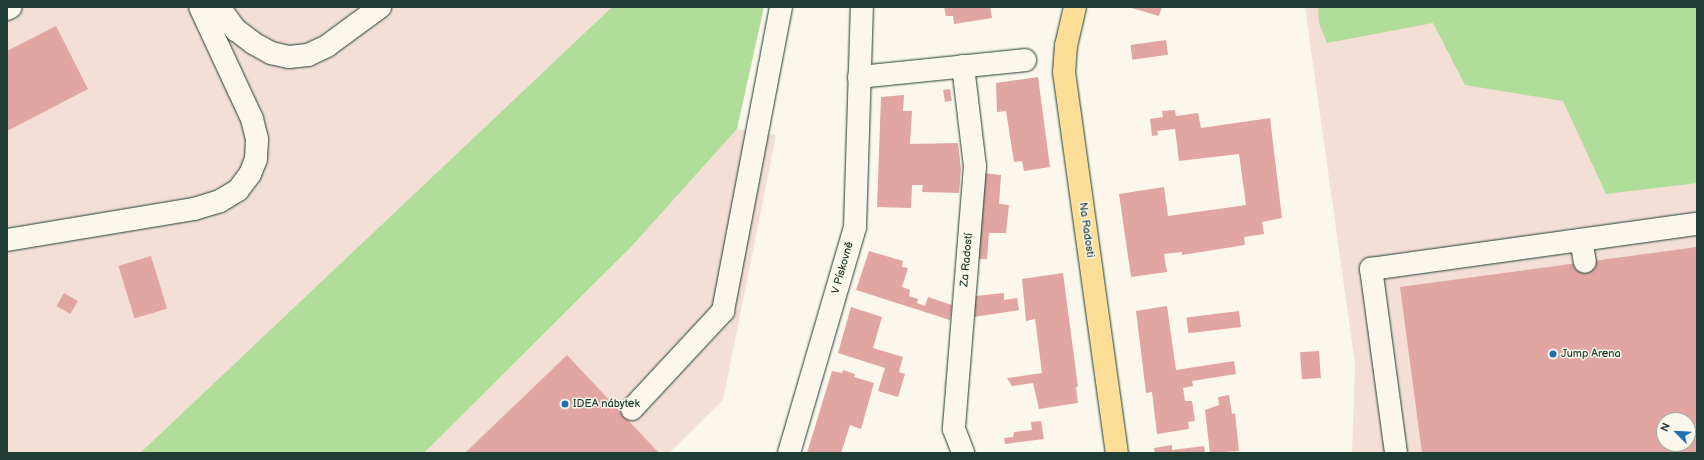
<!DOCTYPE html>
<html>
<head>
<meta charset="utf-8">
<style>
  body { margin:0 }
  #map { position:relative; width:1704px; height:460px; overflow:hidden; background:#fbf7ec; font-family:"Balsamiq Sans",sans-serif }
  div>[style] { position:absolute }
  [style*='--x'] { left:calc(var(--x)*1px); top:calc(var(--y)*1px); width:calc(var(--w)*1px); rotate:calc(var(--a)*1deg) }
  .built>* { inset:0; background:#f3dfd6 }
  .green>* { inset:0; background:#b1dd9b }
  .building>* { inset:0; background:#e1a6a1; transform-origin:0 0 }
  .roads { filter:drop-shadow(0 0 1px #1f3d34) drop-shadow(0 0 1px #1f3d34) }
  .minor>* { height:22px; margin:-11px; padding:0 11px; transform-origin:11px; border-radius:11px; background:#fbf7ec }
  .major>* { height:22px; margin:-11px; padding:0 11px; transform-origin:11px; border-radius:11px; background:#fcde96 }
  .dots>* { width:11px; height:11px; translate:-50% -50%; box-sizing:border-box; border:2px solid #fbf7ec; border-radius:50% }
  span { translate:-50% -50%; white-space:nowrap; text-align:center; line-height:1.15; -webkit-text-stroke:3px #fbf7ec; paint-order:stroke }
  .street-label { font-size:11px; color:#1f3d34 }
  .poi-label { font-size:11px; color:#1f3d34 }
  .left { translate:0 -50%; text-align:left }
  .frame { position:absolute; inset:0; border:8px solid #1f3d34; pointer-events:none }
  .north { position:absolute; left:1656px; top:412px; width:40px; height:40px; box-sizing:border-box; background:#fbf7ec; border:1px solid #a3ada2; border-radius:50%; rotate:294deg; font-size:11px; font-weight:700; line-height:16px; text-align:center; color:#1f3d34 }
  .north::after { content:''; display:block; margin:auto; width:14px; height:18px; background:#1f6fb2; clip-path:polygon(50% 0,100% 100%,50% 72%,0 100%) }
</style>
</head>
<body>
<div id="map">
  <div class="built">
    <i style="clip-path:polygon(7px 7px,612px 7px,140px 453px,7px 453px)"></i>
    <i style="clip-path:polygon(evenodd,1305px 7px,1697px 7px,1697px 453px,1352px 453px,1355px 364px,1305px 7px,1664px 420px,1688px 420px,1688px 444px,1664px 444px,1664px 420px)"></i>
    <i style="clip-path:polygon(737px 129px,776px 135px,723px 400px,669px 453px,424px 453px,632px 246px)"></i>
  </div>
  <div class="green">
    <i style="clip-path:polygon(612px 7px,764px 7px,737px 129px,632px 246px,424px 453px,140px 453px)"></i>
    <i style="clip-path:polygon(1318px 7px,1697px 7px,1697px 183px,1606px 194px,1563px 101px,1465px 85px,1433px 23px,1327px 43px,1319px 23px)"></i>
  </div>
  <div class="building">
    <i style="clip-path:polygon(944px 7px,990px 7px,992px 18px,954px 24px,953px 16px,946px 16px)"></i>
    <i style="clip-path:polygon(1128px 7px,1162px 7px,1159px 16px)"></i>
    <i style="clip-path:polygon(56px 26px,88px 89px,7px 131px,7px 51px)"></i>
    <i style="left:1166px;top:40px;width:15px;height:36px;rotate:82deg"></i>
    <i style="clip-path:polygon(1038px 77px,1050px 167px,1024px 171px,1022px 161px,1014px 162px,1006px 111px,997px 112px,996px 83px)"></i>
    <i style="left:950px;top:89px;width:12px;height:7px;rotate:81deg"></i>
    <i style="clip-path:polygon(904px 95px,903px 111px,912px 111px,910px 144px,958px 143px,961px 169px,959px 193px,922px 192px,923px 185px,912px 185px,911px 208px,877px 207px,881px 97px)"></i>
    <i style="clip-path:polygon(1175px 110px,1176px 116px,1198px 113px,1201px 128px,1270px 118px,1282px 218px,1262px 222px,1264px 234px,1244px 237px,1245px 245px,1182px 255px,1182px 252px,1164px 254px,1167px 272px,1131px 277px,1119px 194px,1164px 187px,1168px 216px,1246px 205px,1239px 154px,1179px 161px,1175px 129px,1157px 131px,1158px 135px,1152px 136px,1150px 119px,1163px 117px,1162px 111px)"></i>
    <i style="clip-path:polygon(984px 173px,1001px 175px,999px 204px,1009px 205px,1006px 233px,989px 233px,987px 259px,978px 259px)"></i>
    <i style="clip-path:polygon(evenodd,1697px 247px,1697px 453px,1422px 453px,1400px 287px,1697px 247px,1664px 420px,1688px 420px,1688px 444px,1664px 444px,1664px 420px)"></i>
    <i style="clip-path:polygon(869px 251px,903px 261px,902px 267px,908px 268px,902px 287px,910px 290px,909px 296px,918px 299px,917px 303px,925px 306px,928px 297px,952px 305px,950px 320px,856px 290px)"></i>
    <i style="left:151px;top:256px;width:55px;height:34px;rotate:73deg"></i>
    <i style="clip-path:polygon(1063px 273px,1078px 387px,1076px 387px,1078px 403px,1039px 409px,1033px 383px,1012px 386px,1007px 378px,1042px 373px,1035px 319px,1026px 321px,1022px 279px)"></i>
    <i style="left:64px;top:293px;width:16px;height:15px;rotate:30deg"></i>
    <i style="clip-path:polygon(1004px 293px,1004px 300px,1017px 298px,1019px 310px,974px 317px,975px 296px)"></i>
    <i style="clip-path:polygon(1167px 306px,1176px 370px,1234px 361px,1236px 374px,1192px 381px,1193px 386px,1183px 388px,1185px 401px,1192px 401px,1195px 421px,1188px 422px,1189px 429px,1157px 434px,1152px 392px,1146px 393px,1136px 311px)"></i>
    <i style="clip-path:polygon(851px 307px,882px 317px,873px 348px,903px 357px,899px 372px,905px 374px,898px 397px,878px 391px,885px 368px,838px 353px)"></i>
    <i style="left:1239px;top:311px;width:16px;height:53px;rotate:83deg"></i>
    <i style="left:1319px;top:351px;width:27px;height:19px;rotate:86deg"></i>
    <i style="clip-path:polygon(567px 355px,659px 453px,465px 453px)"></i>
    <i style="clip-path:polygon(843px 370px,855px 374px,854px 377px,874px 383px,861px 429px,850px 425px,841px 453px,807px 453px,832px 371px,842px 373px)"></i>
    <i style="clip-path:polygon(1229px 395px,1232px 414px,1235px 413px,1239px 451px,1210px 453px,1205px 410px,1219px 405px,1218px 397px)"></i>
    <i style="clip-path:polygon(1041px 421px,1044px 439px,1005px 444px,1004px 438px,1013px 437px,1014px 432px,1032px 430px,1031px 422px)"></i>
    <i style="clip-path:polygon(1172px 445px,1172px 450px,1204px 446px,1205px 453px,1155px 453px,1154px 448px)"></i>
  </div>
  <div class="roads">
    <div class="minor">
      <i style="--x:219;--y:7;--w:29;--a:54"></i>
      <i style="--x:236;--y:30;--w:21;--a:37"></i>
      <i style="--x:253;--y:43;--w:21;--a:29"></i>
      <i style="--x:271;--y:53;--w:18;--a:13"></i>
      <i style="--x:289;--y:57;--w:19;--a:-6"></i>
      <i style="--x:308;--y:55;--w:21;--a:-25"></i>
      <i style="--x:327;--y:46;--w:66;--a:-36.3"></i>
      <i style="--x:7;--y:9;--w:4;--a:-27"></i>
      <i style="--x:963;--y:66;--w:101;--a:83.2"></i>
      <i style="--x:975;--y:166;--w:264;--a:94.6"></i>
      <i style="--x:954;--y:429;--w:26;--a:69"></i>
      <i style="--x:859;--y:77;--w:167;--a:-5.8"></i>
      <i style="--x:7;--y:240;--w:190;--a:-9.4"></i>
      <i style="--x:194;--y:209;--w:27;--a:-17"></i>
      <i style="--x:220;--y:201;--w:21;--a:-31"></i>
      <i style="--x:238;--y:190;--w:20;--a:-53"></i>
      <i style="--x:250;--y:174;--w:16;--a:-68"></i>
      <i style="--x:256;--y:159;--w:20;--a:-87"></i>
      <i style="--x:257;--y:139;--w:21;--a:-104"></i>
      <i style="--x:252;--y:119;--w:123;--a:-114.9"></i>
      <i style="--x:1581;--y:240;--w:22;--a:80"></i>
      <i style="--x:632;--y:409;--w:134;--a:-47.1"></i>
      <i style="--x:723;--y:311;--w:309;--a:-79.2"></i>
      <i style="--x:789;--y:453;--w:235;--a:-73.7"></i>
      <i style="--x:855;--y:227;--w:220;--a:-88.2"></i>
      <i style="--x:1396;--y:453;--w:186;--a:-97.7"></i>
      <i style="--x:1371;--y:269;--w:329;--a:-7.9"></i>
    </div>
    <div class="major">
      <i style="--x:1075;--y:7;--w:39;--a:103"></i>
      <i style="--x:1066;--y:45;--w:27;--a:94"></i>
      <i style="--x:1064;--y:72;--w:385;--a:82.1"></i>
    </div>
  </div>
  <div class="dots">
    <i style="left:1553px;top:354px;background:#1f6fb2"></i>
    <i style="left:565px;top:404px;background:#1f6fb2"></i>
  </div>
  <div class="street-label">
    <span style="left:1086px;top:230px;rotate:82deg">Na Radosti</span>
    <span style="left:967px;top:260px;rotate:-85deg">Za Radostí</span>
    <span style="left:843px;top:268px;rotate:-74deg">V Pískovně</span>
  </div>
  <div class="poi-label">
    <span class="left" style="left:1561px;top:354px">Jump Arena</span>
    <span class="left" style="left:573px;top:404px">IDEA nábytek</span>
  </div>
  <div class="frame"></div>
  <div class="north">N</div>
</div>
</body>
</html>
